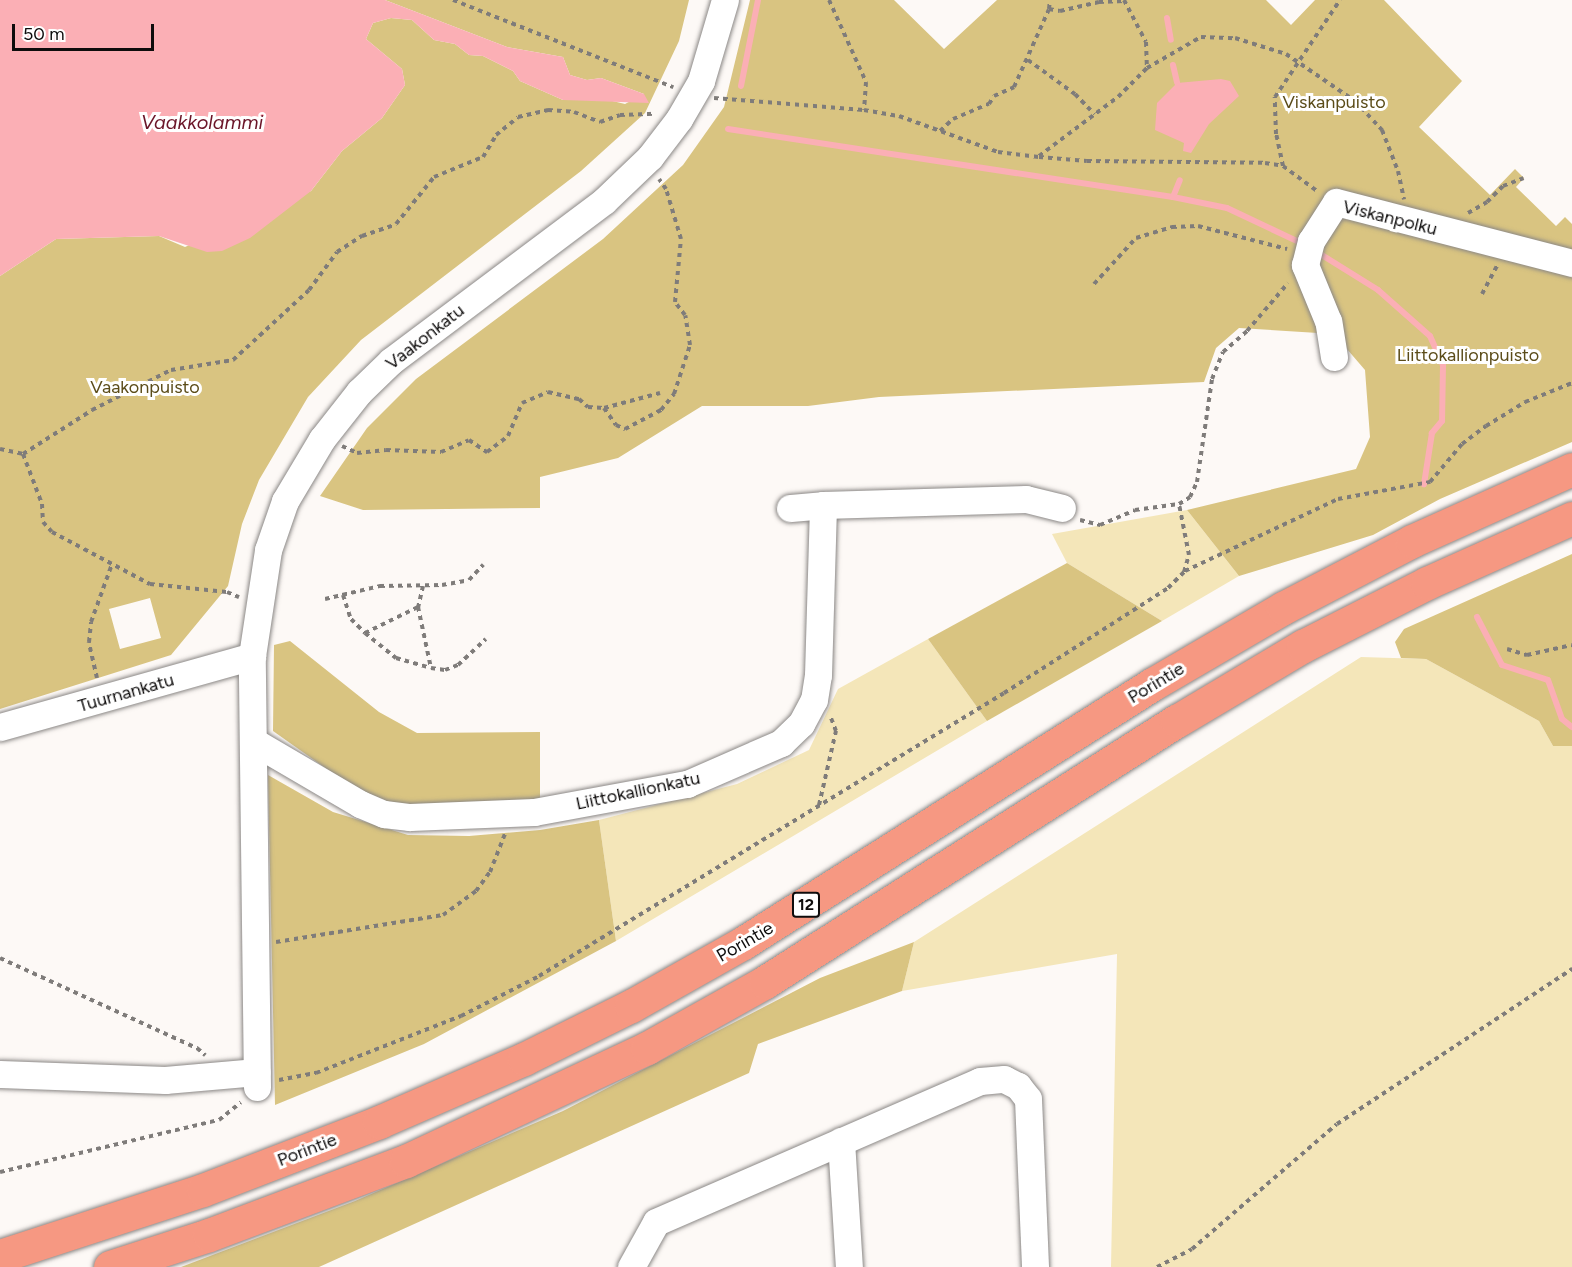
<!DOCTYPE html>
<html>
<head>
<meta charset="utf-8">
<style>
  body { margin:0 }
  #map { position:relative; width:1572px; height:1267px; overflow:hidden; background:#fdf9f6; font-family:Figtree,sans-serif }
  div>[style] { position:absolute }
  [style*='--x'] { left:calc(var(--x)*1px); top:calc(var(--y)*1px); width:calc(var(--w)*1px); rotate:calc(var(--a)*1deg) }
  .green>* { inset:0; background:#f4e6b9 }
  .forest>* { inset:0; background:#d9c481 }
  .water>* { inset:0; background:#fbafb5 }
  .stream>* { height:6px; margin:-3px; padding:0 3px; transform-origin:3px; border-radius:3px; background:#fbafb5 }
  .path>* { height:4px; margin-top:-2px; transform-origin:0; background:repeating-linear-gradient(90deg,#7f7c7a 0 4.5px,transparent 0 9px) }
  .roads { filter:drop-shadow(0 0 2px #8b8886) drop-shadow(0 0 2px #8b8886) }
  .minor>* { height:27px; margin:-13.5px; padding:0 13.5px; transform-origin:13.5px; border-radius:13.5px; background:#fff }
  .highway>* { height:33px; margin:-16.5px; padding:0 16.5px; transform-origin:16.5px; border-radius:16.5px; background:#f69882 }
  span { translate:-50% -50%; white-space:nowrap; text-align:center; line-height:1.15; -webkit-text-stroke:6px #fff; paint-order:stroke }
  .shield-label span { padding:2px 4px; background:#fff; border:2px solid; border-radius:4px; -webkit-text-stroke-width:0 }
  .shield-label { font-size:16px; color:#0e0c0c; font-weight:700 }
  .park-label { font-size:18px; color:#5b4c19 }
  .street-label { font-size:18px; color:#0e0c0c }
  .water-label { font-size:20px; color:#6b1528; font-style:italic }
  .scale { position:absolute; left:12px; top:24px; width:142px; height:27px; box-sizing:border-box; border:3px solid #0e0c0c; border-top:0; padding-left:8px; font-size:18px; line-height:21px; white-space:nowrap; color:#0e0c0c; -webkit-text-stroke:4px #fff; paint-order:stroke }
</style>
</head>
<body>
<div id="map">
  <div class="green">
    <i style="clip-path:polygon(1187px 510px,1239px 576px,1162px 621px,1067px 563px,1052px 534px)"></i>
    <i style="clip-path:polygon(928px 639px,987px 721px,616px 941px,599px 820px,737px 784px,809px 750px,838px 689px)"></i>
    <i style="clip-path:polygon(1361px 657px,1426px 659px,1539px 721px,1553px 746px,1572px 746px,1572px 1267px,1111px 1267px,1117px 954px,902px 991px,914px 942px)"></i>
  </div>
  <div class="forest">
    <i style="clip-path:polygon(evenodd,385px 0,689px 0,679px 41px,645px 113px,581px 171px,361px 340px,308px 397px,259px 480px,242px 524px,228px 586px,171px 655px,0 709px,0 276px,56px 239px,159px 236px,185px 247px,311px 191px,342px 151px,382px 118px,405px 85px,402px 69px,366px 39px,373px 23px,391px 18px,412px 20px,434px 40px,455px 44px,469px 55px,483px 56px,513px 71px,520px 81px,563px 100px,600px 98px,625px 104px,644px 94px,601px 78px,587px 80px,570px 75px,563px 57px,507px 47px,385px 0,150px 598px,161px 638px,120px 649px,109px 609px,150px 598px)"></i>
    <i style="clip-path:polygon(750px 0,894px 0,944px 49px,997px 0,1266px 0,1291px 25px,1315px 0,1384px 0,1462px 81px,1419px 127px,1490px 195px,1515px 169px,1524px 178px,1516px 187px,1556px 226px,1565px 217px,1572px 224px,1572px 442px,1440px 499px,1373px 535px,1239px 576px,1187px 510px,1356px 469px,1370px 437px,1365px 370px,1334px 334px,1239px 328px,1216px 348px,1204px 382px,879px 397px,808px 406px,702px 406px,618px 458px,540px 477px,540px 508px,363px 510px,320px 496px,367px 428px,416px 379px,603px 239px,683px 165px,724px 107px)"></i>
    <i style="clip-path:polygon(1572px 554px,1572px 746px,1553px 746px,1539px 721px,1426px 659px,1401px 658px,1395px 642px,1404px 629px)"></i>
    <i style="clip-path:polygon(1067px 563px,1162px 621px,987px 721px,928px 639px)"></i>
    <i style="clip-path:polygon(290px 641px,379px 712px,417px 733px,540px 732px,540px 805px,401px 808px,365px 796px,273px 731px,274px 645px)"></i>
    <i style="clip-path:polygon(268px 775px,333px 812px,408px 835px,469px 836px,540px 830px,599px 820px,616px 941px,424px 1044px,275px 1105px)"></i>
    <i style="clip-path:polygon(914px 942px,902px 991px,758px 1044px,749px 1073px,319px 1267px,181px 1267px,355px 1201px,563px 1111px,820px 978px)"></i>
  </div>
  <div class="water">
    <i style="clip-path:polygon(0 0,385px 0,507px 47px,563px 57px,570px 75px,587px 80px,601px 78px,644px 94px,649px 103px,563px 100px,520px 81px,513px 71px,483px 56px,469px 55px,455px 44px,434px 40px,412px 20px,391px 18px,373px 23px,366px 39px,402px 69px,405px 85px,382px 118px,342px 151px,311px 191px,250px 238px,222px 251px,207px 252px,159px 236px,56px 239px,0 276px)"></i>
    <i style="clip-path:polygon(1221px 79px,1230px 81px,1239px 96px,1209px 124px,1191px 153px,1183px 151px,1184px 143px,1155px 130px,1157px 103px,1177px 83px)"></i>
  </div>
  <div class="stream">
    <i style="--x:1167;--y:18;--w:22;--a:80"></i>
    <i style="--x:1173;--y:65;--w:18;--a:77"></i>
    <i style="--x:741;--y:86;--w:88;--a:-78.8"></i>
    <i style="--x:728;--y:129;--w:450;--a:8.7"></i>
    <i style="--x:1173;--y:197;--w:55;--a:11.5"></i>
    <i style="--x:1227;--y:208;--w:84;--a:25.3"></i>
    <i style="--x:1173;--y:197;--w:18;--a:-68"></i>
    <i style="--x:1317;--y:252;--w:72;--a:31.9"></i>
    <i style="--x:1378;--y:290;--w:69;--a:41.5"></i>
    <i style="--x:1430;--y:336;--w:32;--a:66"></i>
    <i style="--x:1443;--y:365;--w:56;--a:91"></i>
    <i style="--x:1442;--y:421;--w:16;--a:130"></i>
    <i style="--x:1432;--y:433;--w:52;--a:98.9"></i>
    <i style="--x:1477;--y:617;--w:54;--a:62.5"></i>
    <i style="--x:1502;--y:665;--w:48;--a:18.1"></i>
    <i style="--x:1548;--y:680;--w:41;--a:70.3"></i>
    <i style="--x:1562;--y:719;--w:13;--a:39"></i>
  </div>
  <div class="path">
    <i style="--x:453;--y:0;--w:237;--a:21.6"></i>
    <i style="--x:829;--y:0;--w:90;--a:65.7"></i>
    <i style="--x:866;--y:82;--w:28;--a:94"></i>
    <i style="--x:1124;--y:0;--w:47;--a:62.4"></i>
    <i style="--x:1146;--y:42;--w:26;--a:88"></i>
    <i style="--x:1049;--y:9;--w:9;--a:-84"></i>
    <i style="--x:1028;--y:60;--w:58;--a:35.9"></i>
    <i style="--x:1075;--y:94;--w:28;--a:46"></i>
    <i style="--x:714;--y:98;--w:150;--a:4.6"></i>
    <i style="--x:864;--y:110;--w:36;--a:10"></i>
    <i style="--x:899;--y:116;--w:105;--a:20"></i>
    <i style="--x:998;--y:152;--w:41;--a:7"></i>
    <i style="--x:1039;--y:157;--w:48;--a:4.8"></i>
    <i style="--x:1087;--y:161;--w:178;--a:0.6"></i>
    <i style="--x:1265;--y:163;--w:18;--a:9"></i>
    <i style="--x:1283;--y:166;--w:42;--a:36.3"></i>
    <i style="--x:940;--y:131;--w:18;--a:-43"></i>
    <i style="--x:953;--y:119;--w:39;--a:-23"></i>
    <i style="--x:989;--y:104;--w:9;--a:-58"></i>
    <i style="--x:994;--y:96;--w:22;--a:-24"></i>
    <i style="--x:1014;--y:87;--w:85;--a:-65.8"></i>
    <i style="--x:1049;--y:9;--w:11;--a:10"></i>
    <i style="--x:1060;--y:11;--w:40;--a:-13"></i>
    <i style="--x:1099;--y:2;--w:26;--a:-2"></i>
    <i style="--x:1039;--y:156;--w:99;--a:-36.8"></i>
    <i style="--x:1118;--y:97;--w:41;--a:-45"></i>
    <i style="--x:1147;--y:68;--w:62;--a:-29.9"></i>
    <i style="--x:1201;--y:37;--w:34;--a:2"></i>
    <i style="--x:1235;--y:38;--w:53;--a:17.4"></i>
    <i style="--x:1286;--y:54;--w:83;--a:34.3"></i>
    <i style="--x:1355;--y:101;--w:40;--a:47"></i>
    <i style="--x:1382;--y:130;--w:44;--a:68.7"></i>
    <i style="--x:1398;--y:171;--w:29;--a:78"></i>
    <i style="--x:1283;--y:166;--w:33;--a:-102"></i>
    <i style="--x:1276;--y:134;--w:37;--a:-92"></i>
    <i style="--x:1275;--y:97;--w:117;--a:-56.2"></i>
    <i style="--x:1468;--y:213;--w:22;--a:-30"></i>
    <i style="--x:1487;--y:202;--w:23;--a:-45"></i>
    <i style="--x:1503;--y:186;--w:22;--a:-21"></i>
    <i style="--x:1094;--y:284;--w:62;--a:-47.6"></i>
    <i style="--x:1136;--y:238;--w:38;--a:-17"></i>
    <i style="--x:1172;--y:227;--w:26;--a:-2"></i>
    <i style="--x:1198;--y:226;--w:92;--a:14.5"></i>
    <i style="--x:1482;--y:294;--w:34;--a:-62"></i>
    <i style="--x:604;--y:408;--w:21;--a:55"></i>
    <i style="--x:616;--y:425;--w:10;--a:24"></i>
    <i style="--x:625;--y:429;--w:41;--a:-27.8"></i>
    <i style="--x:661;--y:410;--w:21;--a:-51"></i>
    <i style="--x:674;--y:394;--w:52;--a:-71.9"></i>
    <i style="--x:690;--y:345;--w:30;--a:-99"></i>
    <i style="--x:685;--y:315;--w:16;--a:-128"></i>
    <i style="--x:675;--y:302;--w:63;--a:-84.6"></i>
    <i style="--x:681;--y:239;--w:52;--a:-106.7"></i>
    <i style="--x:666;--y:189;--w:12;--a:-125"></i>
    <i style="--x:342;--y:446;--w:17;--a:25"></i>
    <i style="--x:357;--y:453;--w:29;--a:-6"></i>
    <i style="--x:386;--y:450;--w:55;--a:2.1"></i>
    <i style="--x:441;--y:452;--w:30;--a:-23"></i>
    <i style="--x:469;--y:440;--w:22;--a:34"></i>
    <i style="--x:487;--y:452;--w:26;--a:-37"></i>
    <i style="--x:508;--y:436;--w:36;--a:-67"></i>
    <i style="--x:522;--y:403;--w:28;--a:-23"></i>
    <i style="--x:548;--y:392;--w:32;--a:13"></i>
    <i style="--x:579;--y:399;--w:12;--a:42"></i>
    <i style="--x:588;--y:407;--w:16;--a:4"></i>
    <i style="--x:604;--y:408;--w:58;--a:-15"></i>
    <i style="--x:0;--y:449;--w:24;--a:12"></i>
    <i style="--x:23;--y:454;--w:82;--a:-32.5"></i>
    <i style="--x:92;--y:410;--w:89;--a:-26.9"></i>
    <i style="--x:171;--y:370;--w:63;--a:-9.2"></i>
    <i style="--x:233;--y:360;--w:103;--a:-42.6"></i>
    <i style="--x:309;--y:290;--w:47;--a:-53.6"></i>
    <i style="--x:337;--y:252;--w:30;--a:-33"></i>
    <i style="--x:362;--y:236;--w:36;--a:-19"></i>
    <i style="--x:396;--y:224;--w:60;--a:-51"></i>
    <i style="--x:434;--y:177;--w:53;--a:-22.2"></i>
    <i style="--x:483;--y:157;--w:26;--a:-59"></i>
    <i style="--x:496;--y:135;--w:28;--a:-39"></i>
    <i style="--x:518;--y:117;--w:31;--a:-13"></i>
    <i style="--x:548;--y:110;--w:26;--a:4"></i>
    <i style="--x:574;--y:112;--w:28;--a:21"></i>
    <i style="--x:600;--y:122;--w:21;--a:-19"></i>
    <i style="--x:620;--y:115;--w:35;--a:-2"></i>
    <i style="--x:23;--y:454;--w:53;--a:69.2"></i>
    <i style="--x:42;--y:504;--w:18;--a:87"></i>
    <i style="--x:43;--y:522;--w:13;--a:48"></i>
    <i style="--x:52;--y:532;--w:111;--a:28"></i>
    <i style="--x:150;--y:584;--w:77;--a:5.9"></i>
    <i style="--x:227;--y:592;--w:13;--a:23"></i>
    <i style="--x:1080;--y:520;--w:21;--a:14"></i>
    <i style="--x:1100;--y:525;--w:38;--a:-23"></i>
    <i style="--x:1135;--y:510;--w:44;--a:-7.8"></i>
    <i style="--x:1179;--y:504;--w:13;--a:-32"></i>
    <i style="--x:1190;--y:497;--w:17;--a:-65"></i>
    <i style="--x:1197;--y:482;--w:104;--a:-81.7"></i>
    <i style="--x:1212;--y:379;--w:29;--a:-68"></i>
    <i style="--x:1223;--y:352;--w:32;--a:-41"></i>
    <i style="--x:1247;--y:331;--w:63;--a:-49.5"></i>
    <i style="--x:1185;--y:571;--w:169;--a:-25.2"></i>
    <i style="--x:1338;--y:499;--w:94;--a:-10.5"></i>
    <i style="--x:1430;--y:482;--w:50;--a:-49.9"></i>
    <i style="--x:1462;--y:444;--w:30;--a:-37"></i>
    <i style="--x:1486;--y:426;--w:46;--a:-31.6"></i>
    <i style="--x:1525;--y:402;--w:51;--a:-22"></i>
    <i style="--x:423;--y:586;--w:22;--a:103"></i>
    <i style="--x:418;--y:607;--w:62;--a:78"></i>
    <i style="--x:431;--y:668;--w:14;--a:8"></i>
    <i style="--x:445;--y:670;--w:14;--a:-21"></i>
    <i style="--x:458;--y:665;--w:38;--a:-43"></i>
    <i style="--x:343;--y:595;--w:25;--a:72"></i>
    <i style="--x:351;--y:619;--w:20;--a:45"></i>
    <i style="--x:365;--y:633;--w:40;--a:39"></i>
    <i style="--x:396;--y:658;--w:36;--a:16"></i>
    <i style="--x:325;--y:599;--w:57;--a:-13.3"></i>
    <i style="--x:380;--y:586;--w:62;--a:-0.9"></i>
    <i style="--x:442;--y:585;--w:27;--a:-10"></i>
    <i style="--x:469;--y:580;--w:21;--a:-47"></i>
    <i style="--x:365;--y:633;--w:59;--a:-26.1"></i>
    <i style="--x:1507;--y:649;--w:21;--a:17"></i>
    <i style="--x:1527;--y:655;--w:46;--a:-12.5"></i>
    <i style="--x:97;--y:678;--w:37;--a:-103"></i>
    <i style="--x:89;--y:642;--w:20;--a:-84"></i>
    <i style="--x:91;--y:622;--w:62;--a:-70.1"></i>
    <i style="--x:819;--y:805;--w:76;--a:-77.1"></i>
    <i style="--x:836;--y:731;--w:17;--a:-111"></i>
    <i style="--x:276;--y:942;--w:169;--a:-9.2"></i>
    <i style="--x:443;--y:915;--w:41;--a:-36"></i>
    <i style="--x:476;--y:891;--w:24;--a:-54"></i>
    <i style="--x:490;--y:872;--w:41;--a:-68.5"></i>
    <i style="--x:0;--y:958;--w:217;--a:24.6"></i>
    <i style="--x:197;--y:1048;--w:11;--a:41"></i>
    <i style="--x:279;--y:1080;--w:38;--a:-11"></i>
    <i style="--x:316;--y:1073;--w:156;--a:-21.5"></i>
    <i style="--x:461;--y:1016;--w:88;--a:-27.1"></i>
    <i style="--x:539;--y:976;--w:544;--a:-31.32"></i>
    <i style="--x:1004;--y:693;--w:195;--a:-32.6"></i>
    <i style="--x:1168;--y:588;--w:23;--a:-45"></i>
    <i style="--x:1184;--y:572;--w:18;--a:-74"></i>
    <i style="--x:1189;--y:555;--w:52;--a:-101.1"></i>
    <i style="--x:0;--y:1172;--w:225;--a:-13.4"></i>
    <i style="--x:219;--y:1120;--w:28;--a:-39"></i>
    <i style="--x:1157;--y:1267;--w:39;--a:-27"></i>
    <i style="--x:1192;--y:1249;--w:191;--a:-40.8"></i>
    <i style="--x:1337;--y:1124;--w:282;--a:-33.4"></i>
  </div>
  <div class="roads">
    <div class="minor">
      <i style="--x:1334;--y:357;--w:36;--a:-99"></i>
      <i style="--x:1328;--y:321;--w:61;--a:-112.3"></i>
      <i style="--x:1305;--y:265;--w:25;--a:-76"></i>
      <i style="--x:1311;--y:241;--w:46;--a:-57.3"></i>
      <i style="--x:1336;--y:202;--w:244;--a:14.5"></i>
      <i style="--x:790;--y:508;--w:33;--a:-5"></i>
      <i style="--x:0;--y:727;--w:262;--a:-15.7"></i>
      <i style="--x:256;--y:743;--w:121;--a:30.4"></i>
      <i style="--x:360;--y:804;--w:26;--a:23"></i>
      <i style="--x:384;--y:814;--w:26;--a:7"></i>
      <i style="--x:410;--y:817;--w:124;--a:-2.3"></i>
      <i style="--x:534;--y:812;--w:156;--a:-10.4"></i>
      <i style="--x:687;--y:784;--w:103;--a:-23.6"></i>
      <i style="--x:781;--y:743;--w:28;--a:-44"></i>
      <i style="--x:801;--y:724;--w:27;--a:-62"></i>
      <i style="--x:814;--y:700;--w:25;--a:-81"></i>
      <i style="--x:818;--y:675;--w:170;--a:-88.3"></i>
      <i style="--x:823;--y:505;--w:203;--a:-1.7"></i>
      <i style="--x:1026;--y:499;--w:37;--a:14"></i>
      <i style="--x:0;--y:1074;--w:165;--a:2.1"></i>
      <i style="--x:165;--y:1080;--w:92;--a:-5"></i>
      <i style="--x:257;--y:1087;--w:431;--a:-90.7"></i>
      <i style="--x:252;--y:656;--w:107;--a:-81.4"></i>
      <i style="--x:268;--y:550;--w:52;--a:-70.9"></i>
      <i style="--x:285;--y:501;--w:72;--a:-59.2"></i>
      <i style="--x:322;--y:439;--w:60;--a:-51.8"></i>
      <i style="--x:359;--y:392;--w:45;--a:-44.1"></i>
      <i style="--x:391;--y:361;--w:266;--a:-36.9"></i>
      <i style="--x:604;--y:201;--w:64;--a:-43.7"></i>
      <i style="--x:650;--y:157;--w:48;--a:-52.7"></i>
      <i style="--x:679;--y:119;--w:44;--a:-59.9"></i>
      <i style="--x:701;--y:81;--w:84;--a:-73.5"></i>
      <i style="--x:841;--y:1141;--w:126;--a:86.4"></i>
      <i style="--x:631;--y:1267;--w:51;--a:-60.9"></i>
      <i style="--x:656;--y:1222;--w:353;--a:-23.5"></i>
      <i style="--x:980;--y:1081;--w:24;--a:-5"></i>
      <i style="--x:1004;--y:1079;--w:16;--a:27"></i>
      <i style="--x:1018;--y:1086;--w:16;--a:52"></i>
      <i style="--x:1028;--y:1099;--w:168;--a:87.6"></i>
    </div>
    <div class="highway">
      <i style="--x:0;--y:1256;--w:213;--a:-18"></i>
      <i style="--x:203;--y:1190;--w:189;--a:-21.1"></i>
      <i style="--x:379;--y:1122;--w:158;--a:-23.5"></i>
      <i style="--x:524;--y:1059;--w:119;--a:-26.4"></i>
      <i style="--x:631;--y:1006;--w:129;--a:-29.4"></i>
      <i style="--x:743;--y:943;--w:485;--a:-32.3"></i>
      <i style="--x:1153;--y:684;--w:151;--a:-30.3"></i>
      <i style="--x:1283;--y:608;--w:145;--a:-27.4"></i>
      <i style="--x:1412;--y:541;--w:175;--a:-24.2"></i>
      <i style="--x:110;--y:1267;--w:104;--a:-17.9"></i>
      <i style="--x:209;--y:1235;--w:210;--a:-20.6"></i>
      <i style="--x:406;--y:1161;--w:266;--a:-25.1"></i>
      <i style="--x:647;--y:1048;--w:135;--a:-29.2"></i>
      <i style="--x:765;--y:982;--w:488;--a:-32.4"></i>
      <i style="--x:1177;--y:721;--w:147;--a:-30.8"></i>
      <i style="--x:1303;--y:646;--w:139;--a:-26.9"></i>
      <i style="--x:1427;--y:583;--w:159;--a:-24.1"></i>
    </div>
  </div>
  <div class="shield-label">
    <span style="left:806px;top:905px">12</span>
  </div>
  <div class="park-label">
    <span style="left:1334px;top:102px">Viskanpuisto</span>
    <span style="left:1468px;top:355px">Liittokallionpuisto</span>
    <span style="left:145px;top:387px">Vaakonpuisto</span>
  </div>
  <div class="street-label">
    <span style="left:1390px;top:218px;rotate:14deg">Viskanpolku</span>
    <span style="left:425px;top:337px;rotate:-38deg">Vaakonkatu</span>
    <span style="left:1156px;top:683px;rotate:-31deg">Porintie</span>
    <span style="left:126px;top:693px;rotate:-16deg">Tuurnankatu</span>
    <span style="left:638px;top:791px;rotate:-12deg">Liittokallionkatu</span>
    <span style="left:745px;top:942px;rotate:-30deg">Porintie</span>
    <span style="left:307px;top:1150px;rotate:-21deg">Porintie</span>
  </div>
  <div class="water-label">
    <span style="left:202px;top:122px">Vaakkolammi</span>
  </div>
  <div class="scale">50 m</div>
</div>
</body>
</html>
